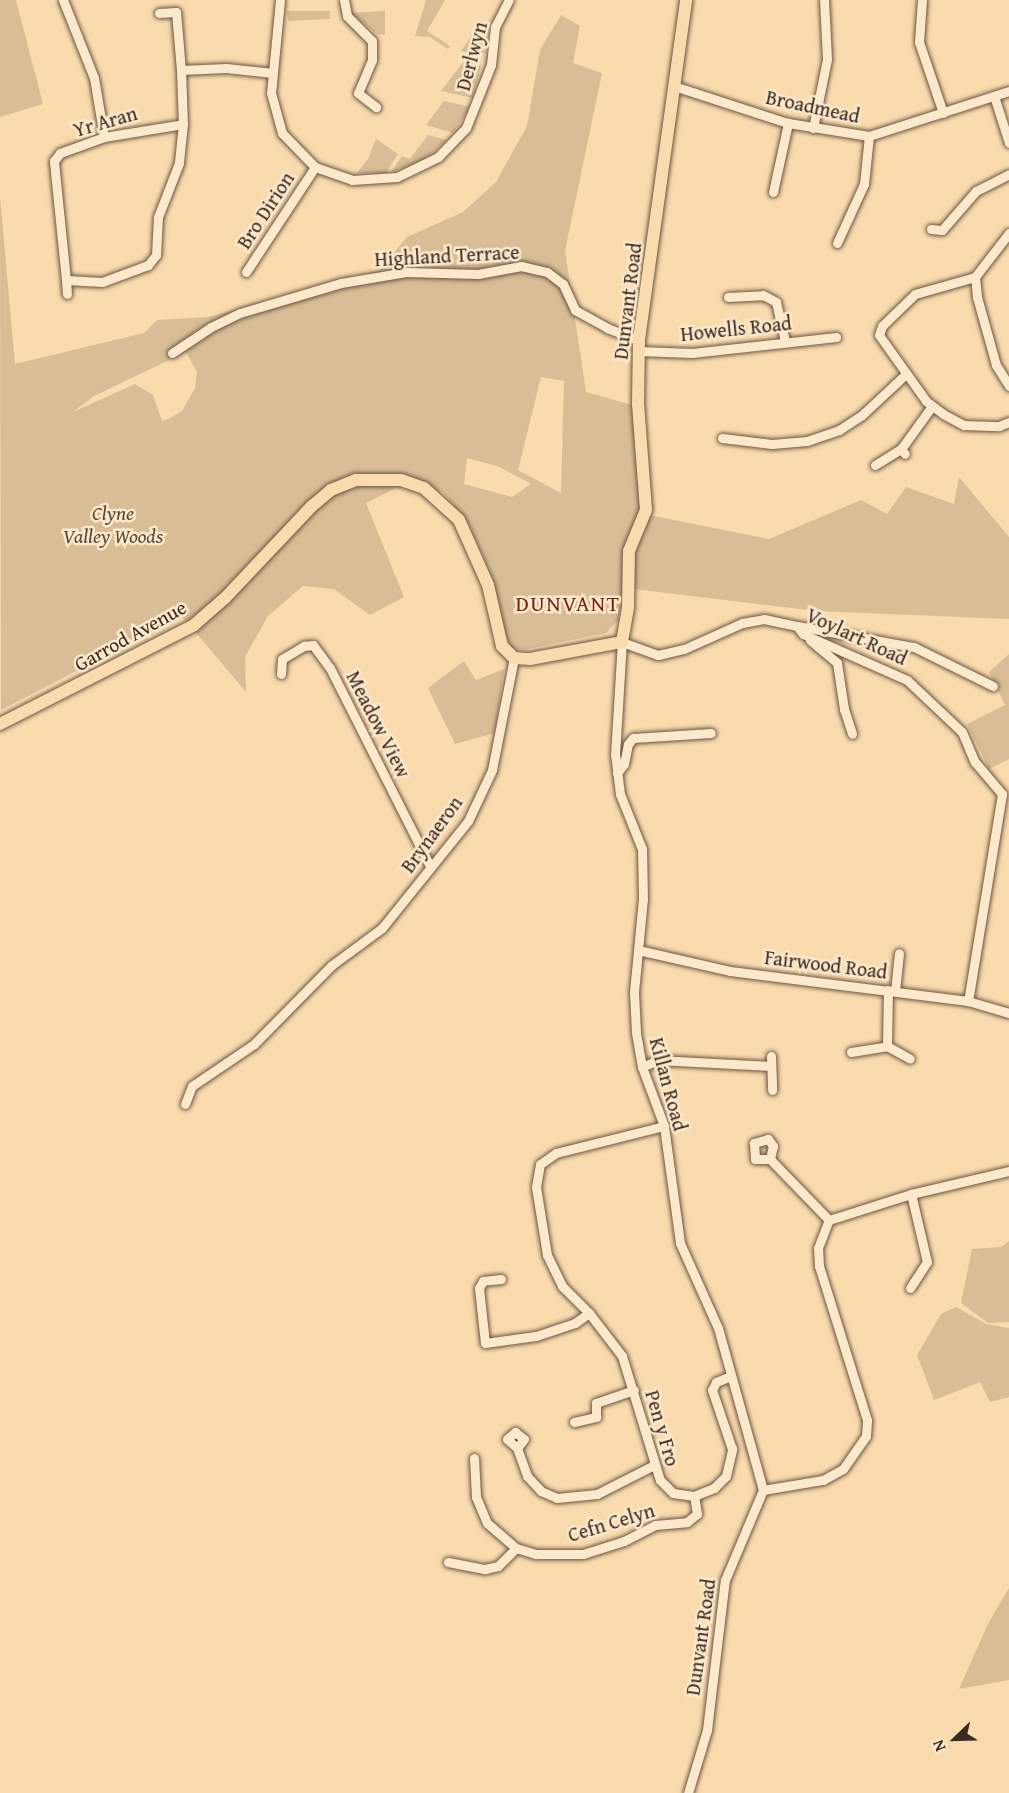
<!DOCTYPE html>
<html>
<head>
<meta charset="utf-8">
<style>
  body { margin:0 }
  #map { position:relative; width:1009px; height:1793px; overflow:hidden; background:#fadbad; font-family:"Gentium Book Plus",serif }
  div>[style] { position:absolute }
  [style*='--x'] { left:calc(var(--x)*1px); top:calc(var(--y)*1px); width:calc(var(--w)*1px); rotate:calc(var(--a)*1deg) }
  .green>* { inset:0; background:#d9bd96 }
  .roads { filter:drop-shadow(0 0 2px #6a5646) drop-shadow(0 0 2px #6a5646) }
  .minor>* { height:9px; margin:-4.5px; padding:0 4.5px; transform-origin:4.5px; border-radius:4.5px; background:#fce8ca }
  .major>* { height:12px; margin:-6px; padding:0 6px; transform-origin:6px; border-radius:6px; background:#fadbad }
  span { translate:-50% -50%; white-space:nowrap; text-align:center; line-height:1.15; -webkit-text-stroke:5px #fce8ca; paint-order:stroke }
  .street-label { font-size:20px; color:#3a2a23 }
  .park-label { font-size:20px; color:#5a473a; font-style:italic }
  .quarter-label { font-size:22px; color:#7a1f14; letter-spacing:1.5px }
  .north { position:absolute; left:925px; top:1709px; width:60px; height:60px; -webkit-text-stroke:4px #fce8ca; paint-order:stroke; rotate:247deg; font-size:16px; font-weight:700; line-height:24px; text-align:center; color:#3a2a23 }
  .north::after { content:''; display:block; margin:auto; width:21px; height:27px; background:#3a2a23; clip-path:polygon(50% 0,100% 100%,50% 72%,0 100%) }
</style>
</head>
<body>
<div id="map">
  <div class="green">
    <i style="clip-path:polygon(0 0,16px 0,43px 104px,0 117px)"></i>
    <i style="clip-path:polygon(426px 0,445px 0,427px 31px,450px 46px,448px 49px,430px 37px,415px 36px)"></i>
    <i style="clip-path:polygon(287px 11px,330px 11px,330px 19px,288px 21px)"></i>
    <i style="clip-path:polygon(385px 11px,385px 35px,377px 34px,351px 13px)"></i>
    <i style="clip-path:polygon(evenodd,561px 15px,580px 26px,573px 63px,602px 73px,565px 251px,586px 392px,632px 405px,638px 491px,649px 515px,769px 539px,861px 500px,887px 514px,906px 487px,954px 504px,959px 477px,1009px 537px,1009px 619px,816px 611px,634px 589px,621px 593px,619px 619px,606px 633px,523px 650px,512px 648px,506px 637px,492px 576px,469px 525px,443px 492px,402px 485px,366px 503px,404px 597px,370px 615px,334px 589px,303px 586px,268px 616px,245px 657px,246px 692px,182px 616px,1px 710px,0 197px,15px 364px,144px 333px,157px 320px,208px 317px,379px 271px,407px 237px,463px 212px,496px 182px,527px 126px,540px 50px,561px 15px,186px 352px,197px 372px,195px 388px,182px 411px,168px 419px,162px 421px,153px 395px,135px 384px,73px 412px,94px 396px,186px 352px,561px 15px,541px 377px,564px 381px,561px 493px,518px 470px,541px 377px,561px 15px,467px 458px,500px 467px,531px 484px,512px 497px,464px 484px,467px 458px)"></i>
    <i style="clip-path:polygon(478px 26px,489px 29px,484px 56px,461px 51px)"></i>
    <i style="clip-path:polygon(464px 61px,481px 65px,473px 98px,441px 91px)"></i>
    <i style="clip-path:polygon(444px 101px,470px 107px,453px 133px,426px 125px)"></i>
    <i style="clip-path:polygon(428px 135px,447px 140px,422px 161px,391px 172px,402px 156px,410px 159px)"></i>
    <i style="clip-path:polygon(376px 139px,398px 154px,386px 173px,357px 173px,368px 159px)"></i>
    <i style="clip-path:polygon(1009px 654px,1009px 759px,989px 769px,967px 724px,1005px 705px,989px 672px)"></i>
    <i style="clip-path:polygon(464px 661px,476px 680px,504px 669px,495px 733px,455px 744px,428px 688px)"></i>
    <i style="clip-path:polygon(1009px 1241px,1009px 1322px,988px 1323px,961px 1303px,972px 1249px,1001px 1247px)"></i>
    <i style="clip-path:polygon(956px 1307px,986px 1324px,1009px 1328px,1009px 1397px,990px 1402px,980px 1382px,934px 1400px,917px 1355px,941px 1314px)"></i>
    <i style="clip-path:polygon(1009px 1588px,1009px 1680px,959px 1689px,988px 1624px)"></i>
  </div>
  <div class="roads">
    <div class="minor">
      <i style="--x:63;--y:0;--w:84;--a:68.3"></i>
      <i style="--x:94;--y:78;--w:60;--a:80.4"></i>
      <i style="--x:280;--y:0;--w:93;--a:95.5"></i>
      <i style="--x:271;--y:93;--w:41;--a:74.6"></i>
      <i style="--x:282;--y:133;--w:47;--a:45.9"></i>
      <i style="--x:315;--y:167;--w:39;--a:19"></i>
      <i style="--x:352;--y:180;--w:45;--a:-3.8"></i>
      <i style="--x:397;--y:177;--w:46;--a:-26"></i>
      <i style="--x:438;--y:157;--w:40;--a:-46"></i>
      <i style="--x:466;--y:128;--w:68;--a:-68.4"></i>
      <i style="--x:491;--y:65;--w:38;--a:-84"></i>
      <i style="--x:495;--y:27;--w:30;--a:-63"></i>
      <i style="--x:344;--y:0;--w:16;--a:79"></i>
      <i style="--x:347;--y:16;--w:35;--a:45"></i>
      <i style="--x:372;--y:41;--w:19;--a:90"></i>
      <i style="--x:372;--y:60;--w:36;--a:113"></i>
      <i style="--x:358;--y:93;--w:23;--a:38"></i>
      <i style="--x:922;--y:0;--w:42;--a:94.1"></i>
      <i style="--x:919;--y:42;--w:75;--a:71.3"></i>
      <i style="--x:159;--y:13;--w:17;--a:-3"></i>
      <i style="--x:176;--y:12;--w:58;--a:85.1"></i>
      <i style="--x:181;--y:70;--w:45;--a:-2.5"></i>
      <i style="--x:226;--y:68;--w:47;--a:6.1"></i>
      <i style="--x:181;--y:70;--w:54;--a:87.9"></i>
      <i style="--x:183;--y:124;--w:39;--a:96"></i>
      <i style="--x:179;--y:163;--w:58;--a:111.3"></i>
      <i style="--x:158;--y:217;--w:38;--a:93"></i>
      <i style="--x:156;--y:255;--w:13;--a:129"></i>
      <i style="--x:148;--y:265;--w:49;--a:159.7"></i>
      <i style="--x:102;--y:282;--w:36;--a:-177"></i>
      <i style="--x:66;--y:280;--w:120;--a:-95.8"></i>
      <i style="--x:54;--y:161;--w:10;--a:-53"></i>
      <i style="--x:60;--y:153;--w:47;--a:-20"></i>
      <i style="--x:104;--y:137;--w:80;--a:-9.3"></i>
      <i style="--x:677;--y:87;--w:117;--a:18"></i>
      <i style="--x:788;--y:123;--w:82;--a:9.1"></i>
      <i style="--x:869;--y:136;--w:147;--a:-17.8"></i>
      <i style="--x:994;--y:96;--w:49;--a:72.3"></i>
      <i style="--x:813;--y:128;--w:70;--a:-78.5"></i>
      <i style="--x:827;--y:59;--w:59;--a:-92.9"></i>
      <i style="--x:773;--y:192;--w:71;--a:-77.7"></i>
      <i style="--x:931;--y:229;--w:11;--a:5"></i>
      <i style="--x:942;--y:230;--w:52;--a:-48.9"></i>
      <i style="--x:976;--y:191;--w:37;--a:-27"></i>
      <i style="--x:1009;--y:233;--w:56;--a:127.7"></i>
      <i style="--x:975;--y:277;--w:20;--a:84"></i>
      <i style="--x:977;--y:297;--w:71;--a:74.4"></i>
      <i style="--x:996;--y:365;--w:25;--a:58"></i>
      <i style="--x:837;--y:243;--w:65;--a:-65.4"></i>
      <i style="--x:864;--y:184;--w:48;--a:-84.1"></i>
      <i style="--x:246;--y:272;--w:126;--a:-56.7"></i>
      <i style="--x:975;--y:277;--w:62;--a:164.2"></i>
      <i style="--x:915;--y:294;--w:46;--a:135.9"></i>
      <i style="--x:882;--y:326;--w:9;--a:108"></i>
      <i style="--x:879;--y:335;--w:81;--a:54.5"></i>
      <i style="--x:926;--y:401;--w:21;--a:37"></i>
      <i style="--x:943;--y:414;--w:24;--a:28"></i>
      <i style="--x:964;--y:425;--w:35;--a:2"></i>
      <i style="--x:999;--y:426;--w:11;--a:-22"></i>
      <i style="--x:66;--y:280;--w:14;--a:86"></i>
      <i style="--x:728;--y:297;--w:35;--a:-3"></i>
      <i style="--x:763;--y:295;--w:15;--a:28"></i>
      <i style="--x:776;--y:302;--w:39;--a:77"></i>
      <i style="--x:638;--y:351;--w:54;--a:2.1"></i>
      <i style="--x:692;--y:353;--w:145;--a:-6.3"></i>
      <i style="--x:172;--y:353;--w:47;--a:-33.7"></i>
      <i style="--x:211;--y:327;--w:32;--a:-26"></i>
      <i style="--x:240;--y:313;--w:105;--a:-16.5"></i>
      <i style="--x:341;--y:283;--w:66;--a:-9.6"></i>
      <i style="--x:406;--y:272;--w:72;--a:1.6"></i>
      <i style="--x:478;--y:274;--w:44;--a:-10.5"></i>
      <i style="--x:521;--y:266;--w:27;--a:13"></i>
      <i style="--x:547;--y:272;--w:20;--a:37"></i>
      <i style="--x:563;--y:284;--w:29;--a:65"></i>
      <i style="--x:575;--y:310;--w:37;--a:29"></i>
      <i style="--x:607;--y:328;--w:34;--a:21"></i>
      <i style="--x:722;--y:438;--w:50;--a:6.8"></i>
      <i style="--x:772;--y:444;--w:35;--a:-5"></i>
      <i style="--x:807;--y:441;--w:34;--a:-19"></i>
      <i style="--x:839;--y:430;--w:27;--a:-33"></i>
      <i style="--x:862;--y:415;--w:60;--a:-43"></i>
      <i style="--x:901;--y:449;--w:53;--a:-54.2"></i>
      <i style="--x:875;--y:465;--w:31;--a:-32"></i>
      <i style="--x:901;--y:449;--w:6;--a:51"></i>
      <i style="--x:797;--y:626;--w:119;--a:10.2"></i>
      <i style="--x:914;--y:647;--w:88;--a:26.3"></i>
      <i style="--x:810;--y:640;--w:35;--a:40"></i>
      <i style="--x:837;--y:663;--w:47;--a:81.3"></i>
      <i style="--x:844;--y:709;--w:26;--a:72"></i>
      <i style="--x:281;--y:674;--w:15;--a:-86"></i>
      <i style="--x:282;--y:659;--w:26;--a:-31"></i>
      <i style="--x:304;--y:646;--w:9;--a:-6"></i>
      <i style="--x:313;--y:645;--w:29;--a:54"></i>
      <i style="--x:330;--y:668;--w:222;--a:63.2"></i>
      <i style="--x:617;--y:773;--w:11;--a:-52"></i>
      <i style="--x:624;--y:764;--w:20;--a:-79"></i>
      <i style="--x:628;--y:744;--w:8;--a:-50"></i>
      <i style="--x:633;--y:738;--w:78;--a:-3.7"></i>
      <i style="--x:638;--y:950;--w:94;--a:12.9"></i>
      <i style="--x:730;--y:971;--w:240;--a:7.2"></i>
      <i style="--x:968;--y:1001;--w:43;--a:16.3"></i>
      <i style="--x:895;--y:991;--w:38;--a:-84"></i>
      <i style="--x:887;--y:1046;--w:56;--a:-89"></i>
      <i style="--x:851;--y:1052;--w:36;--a:-9"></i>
      <i style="--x:887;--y:1046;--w:26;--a:29"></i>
      <i style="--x:771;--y:1056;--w:34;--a:88"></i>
      <i style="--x:642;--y:1067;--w:17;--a:-24"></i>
      <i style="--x:658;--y:1060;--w:113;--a:3"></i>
      <i style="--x:185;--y:1104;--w:19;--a:-69"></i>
      <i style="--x:192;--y:1086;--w:75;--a:-34.1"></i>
      <i style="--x:254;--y:1044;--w:111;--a:-45.4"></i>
      <i style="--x:332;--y:965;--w:62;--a:-36.5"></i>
      <i style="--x:382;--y:928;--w:137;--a:-51.2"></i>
      <i style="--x:468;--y:821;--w:56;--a:-64.8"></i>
      <i style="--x:492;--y:770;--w:114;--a:-78.9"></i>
      <i style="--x:664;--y:1126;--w:111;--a:166"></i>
      <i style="--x:556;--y:1153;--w:19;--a:145"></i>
      <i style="--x:540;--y:1164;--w:23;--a:100"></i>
      <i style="--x:536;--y:1187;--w:69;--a:80.8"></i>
      <i style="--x:547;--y:1255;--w:34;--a:64"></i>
      <i style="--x:562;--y:1286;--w:38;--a:45"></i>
      <i style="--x:589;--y:1313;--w:54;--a:52.5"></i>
      <i style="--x:622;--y:1356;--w:130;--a:73"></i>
      <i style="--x:660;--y:1480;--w:18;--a:45"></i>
      <i style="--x:673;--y:1493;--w:21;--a:8"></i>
      <i style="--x:694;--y:1496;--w:22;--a:-22"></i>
      <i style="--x:714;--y:1488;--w:17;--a:-45"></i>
      <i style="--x:726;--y:1476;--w:28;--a:-77"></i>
      <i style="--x:732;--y:1449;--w:62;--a:-108.7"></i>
      <i style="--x:712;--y:1390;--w:9;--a:-63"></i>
      <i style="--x:716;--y:1382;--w:16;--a:-22"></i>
      <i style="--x:770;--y:1159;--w:13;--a:-77"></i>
      <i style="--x:773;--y:1146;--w:9;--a:-126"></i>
      <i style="--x:768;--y:1139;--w:15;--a:164"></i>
      <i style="--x:754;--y:1143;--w:16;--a:86"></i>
      <i style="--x:755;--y:1159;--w:15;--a:0"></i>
      <i style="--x:770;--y:1159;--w:85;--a:46"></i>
      <i style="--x:501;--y:1279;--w:18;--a:174"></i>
      <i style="--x:483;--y:1281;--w:8;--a:120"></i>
      <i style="--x:479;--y:1288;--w:55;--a:83.8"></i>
      <i style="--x:485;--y:1343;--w:51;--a:-7.8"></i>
      <i style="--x:536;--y:1336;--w:41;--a:-18.4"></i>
      <i style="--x:575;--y:1323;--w:17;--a:-36"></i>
      <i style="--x:910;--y:1288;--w:31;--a:-57"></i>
      <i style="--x:927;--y:1262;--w:70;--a:-103.2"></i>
      <i style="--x:574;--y:1422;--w:23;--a:-13"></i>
      <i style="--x:596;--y:1417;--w:14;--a:-90"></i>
      <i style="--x:596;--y:1403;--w:40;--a:-18.9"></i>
      <i style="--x:517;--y:1448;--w:13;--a:-138"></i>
      <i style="--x:507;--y:1439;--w:11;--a:-41"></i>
      <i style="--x:515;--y:1432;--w:11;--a:38"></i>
      <i style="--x:524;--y:1439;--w:11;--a:128"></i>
      <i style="--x:517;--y:1448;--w:30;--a:70"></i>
      <i style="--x:527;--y:1476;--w:21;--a:47"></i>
      <i style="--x:541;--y:1491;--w:17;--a:24"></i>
      <i style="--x:557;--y:1498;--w:40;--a:-5.7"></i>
      <i style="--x:597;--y:1494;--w:64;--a:-27"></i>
      <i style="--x:474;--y:1458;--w:39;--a:87"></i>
      <i style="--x:476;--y:1497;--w:28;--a:67"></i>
      <i style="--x:487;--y:1523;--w:38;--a:41"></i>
      <i style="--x:516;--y:1548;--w:21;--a:17"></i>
      <i style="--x:536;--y:1554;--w:47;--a:0"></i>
      <i style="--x:583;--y:1554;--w:43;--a:-17.6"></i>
      <i style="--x:624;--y:1541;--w:35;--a:-27"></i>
      <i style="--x:655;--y:1525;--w:32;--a:-5"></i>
      <i style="--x:687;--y:1522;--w:13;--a:-39"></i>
      <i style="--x:697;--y:1514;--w:18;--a:-99"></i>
      <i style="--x:763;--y:1490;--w:168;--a:-105.5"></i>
      <i style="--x:718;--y:1328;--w:93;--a:-114.1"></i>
      <i style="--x:680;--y:1243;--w:118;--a:-97.8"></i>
      <i style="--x:664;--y:1126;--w:63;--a:-110.4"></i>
      <i style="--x:642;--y:1067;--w:36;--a:-100"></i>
      <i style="--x:636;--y:1032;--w:40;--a:-92.9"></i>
      <i style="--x:634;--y:992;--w:93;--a:-84.5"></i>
      <i style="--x:643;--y:899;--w:50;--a:-91.1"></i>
      <i style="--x:642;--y:849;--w:59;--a:-111.8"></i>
      <i style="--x:620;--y:794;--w:39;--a:-97"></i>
      <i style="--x:615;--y:755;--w:113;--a:-86.5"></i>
      <i style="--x:622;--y:642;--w:38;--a:20"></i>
      <i style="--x:658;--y:655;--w:27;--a:-13"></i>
      <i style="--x:684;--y:649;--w:64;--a:-24.1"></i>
      <i style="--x:742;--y:623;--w:22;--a:-10"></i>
      <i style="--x:764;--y:619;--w:34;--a:12"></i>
      <i style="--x:797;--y:626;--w:10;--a:53"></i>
      <i style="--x:803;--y:634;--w:114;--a:23.9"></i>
      <i style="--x:907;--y:680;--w:76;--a:43.4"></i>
      <i style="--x:962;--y:732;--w:33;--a:67"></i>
      <i style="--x:975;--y:762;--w:42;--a:49.8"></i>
      <i style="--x:1002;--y:794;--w:210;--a:99.3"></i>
      <i style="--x:763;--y:1490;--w:61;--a:-9.5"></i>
      <i style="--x:823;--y:1480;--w:23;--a:-29"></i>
      <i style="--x:843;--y:1469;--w:40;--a:-55.1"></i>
      <i style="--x:866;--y:1436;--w:16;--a:-86"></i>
      <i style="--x:867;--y:1420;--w:161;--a:-107.3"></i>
      <i style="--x:819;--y:1266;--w:18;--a:-93"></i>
      <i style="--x:818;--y:1248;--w:30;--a:-69"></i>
      <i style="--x:829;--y:1220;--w:86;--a:-17.6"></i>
      <i style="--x:911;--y:1194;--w:101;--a:-13.2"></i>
      <i style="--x:448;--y:1562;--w:38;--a:11"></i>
      <i style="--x:485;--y:1569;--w:13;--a:-13"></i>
      <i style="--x:498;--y:1566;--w:25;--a:-45"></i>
      <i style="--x:688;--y:1793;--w:66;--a:-73.2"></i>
      <i style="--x:707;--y:1730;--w:151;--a:-83.2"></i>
      <i style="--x:725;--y:1580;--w:98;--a:-67.1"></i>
    </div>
    <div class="major">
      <i style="--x:0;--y:724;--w:218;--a:-27"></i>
      <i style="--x:194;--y:625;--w:41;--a:-41.1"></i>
      <i style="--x:225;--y:598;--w:127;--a:-46.6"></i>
      <i style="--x:312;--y:506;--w:25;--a:-40"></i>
      <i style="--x:331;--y:490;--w:27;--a:-22"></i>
      <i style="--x:356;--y:480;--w:45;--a:0"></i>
      <i style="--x:401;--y:480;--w:24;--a:19"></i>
      <i style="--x:424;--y:488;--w:47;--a:42.4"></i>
      <i style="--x:459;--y:520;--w:71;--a:66"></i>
      <i style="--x:488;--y:585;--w:63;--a:77.1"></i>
      <i style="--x:502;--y:646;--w:17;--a:45"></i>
      <i style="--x:514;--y:658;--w:16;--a:4"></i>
      <i style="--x:530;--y:659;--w:94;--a:-10.5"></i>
      <i style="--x:622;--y:642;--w:36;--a:-80"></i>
      <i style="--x:628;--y:607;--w:56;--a:-89"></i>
      <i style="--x:629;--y:551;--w:44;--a:-67.5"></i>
      <i style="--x:646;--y:510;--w:106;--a:-94.3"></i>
      <i style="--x:638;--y:404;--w:64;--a:-89.1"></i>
      <i style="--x:639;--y:340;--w:343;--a:-82.1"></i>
    </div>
  </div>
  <div class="street-label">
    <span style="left:471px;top:56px;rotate:-75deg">Derlwyn</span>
    <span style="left:813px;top:106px;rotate:12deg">Broadmead</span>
    <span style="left:105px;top:121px;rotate:-16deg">Yr Aran</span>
    <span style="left:265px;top:210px;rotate:-57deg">Bro Dirion</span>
    <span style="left:447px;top:255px;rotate:-3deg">Highland Terrace</span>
    <span style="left:627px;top:301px;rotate:-83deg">Dunvant Road</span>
    <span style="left:736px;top:328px;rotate:-6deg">Howells Road</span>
    <span style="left:130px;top:635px;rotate:-29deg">Garrod Avenue</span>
    <span style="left:857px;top:636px;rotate:25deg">Voylart Road</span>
    <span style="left:379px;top:724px;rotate:63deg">Meadow View</span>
    <span style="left:431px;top:834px;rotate:-54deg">Brynaeron</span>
    <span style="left:826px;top:964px;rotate:7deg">Fairwood Road</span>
    <span style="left:669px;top:1084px;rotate:75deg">Killan Road</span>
    <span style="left:663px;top:1428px;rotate:74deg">Pen y Fro</span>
    <span style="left:611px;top:1522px;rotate:-17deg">Cefn Celyn</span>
    <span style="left:700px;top:1637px;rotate:-82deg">Dunvant Road</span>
  </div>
  <div class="park-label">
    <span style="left:113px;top:524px">Clyne<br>Valley Woods</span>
  </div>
  <div class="quarter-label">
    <span style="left:568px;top:604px">DUNVANT</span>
  </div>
  <div class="north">N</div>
</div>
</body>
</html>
